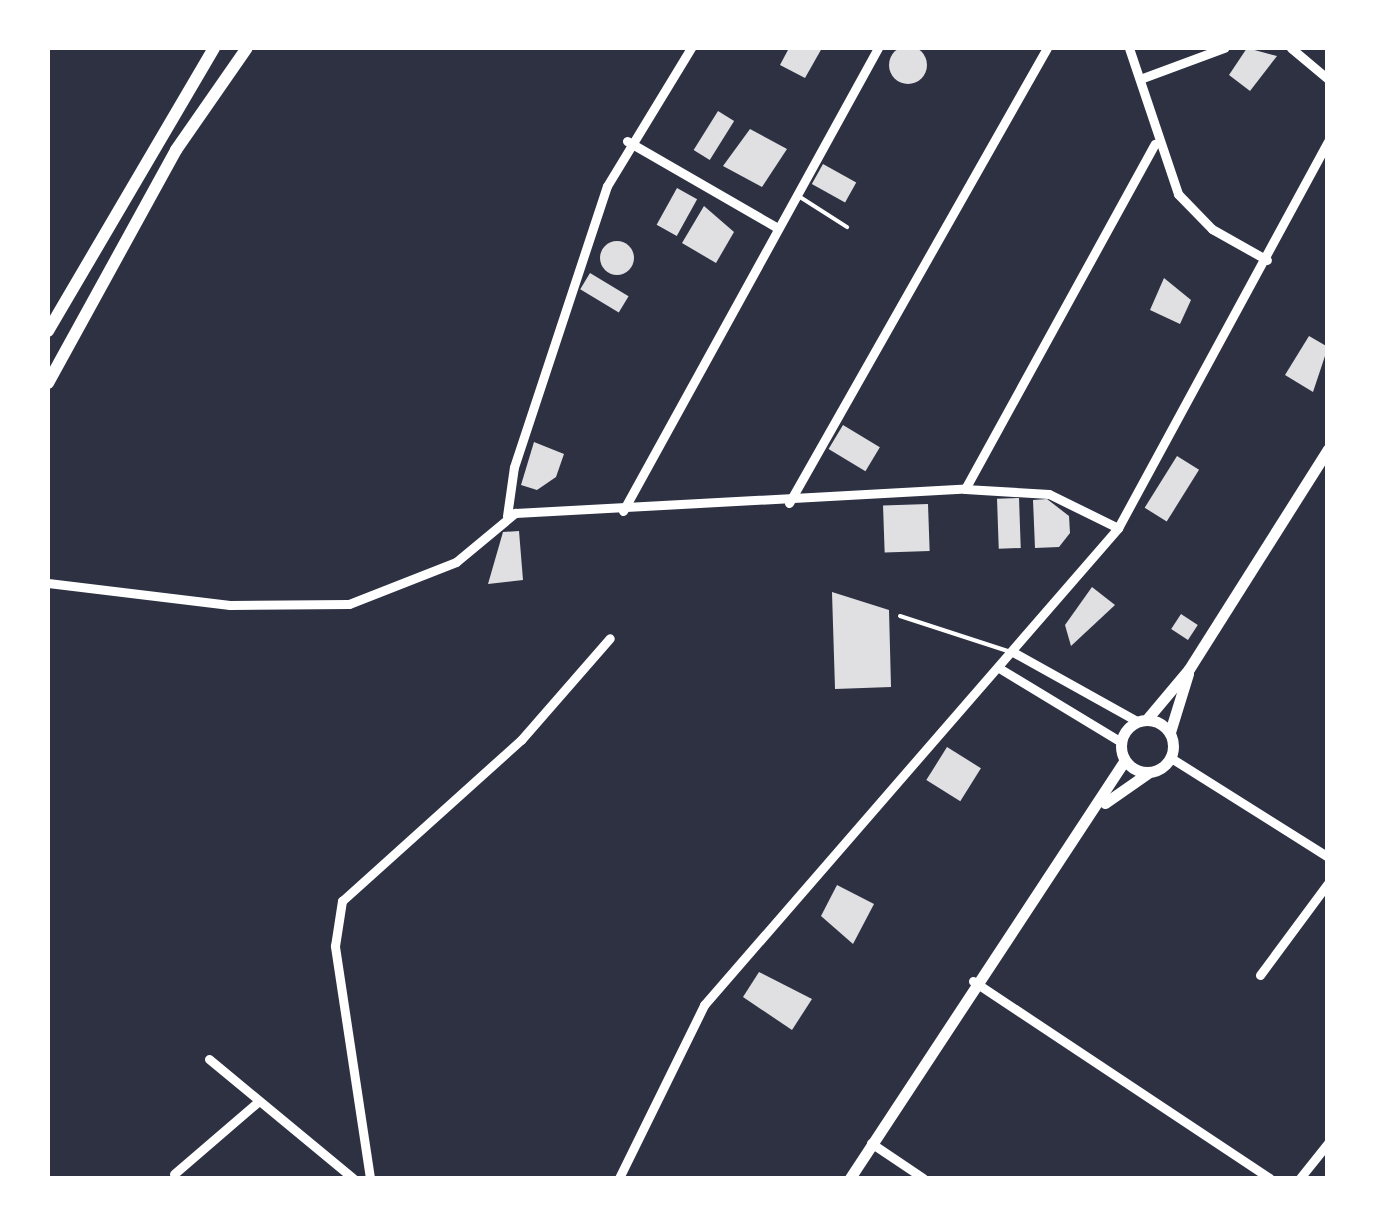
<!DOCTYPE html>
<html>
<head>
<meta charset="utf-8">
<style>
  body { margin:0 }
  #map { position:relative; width:1375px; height:1226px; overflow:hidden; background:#2d3142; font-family:"Noto Sans",sans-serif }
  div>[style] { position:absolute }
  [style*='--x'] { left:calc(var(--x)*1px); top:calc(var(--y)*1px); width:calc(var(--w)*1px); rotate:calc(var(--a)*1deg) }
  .building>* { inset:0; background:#e0e0e3; transform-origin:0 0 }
  .round { border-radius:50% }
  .service>* { height:4px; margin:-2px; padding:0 2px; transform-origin:2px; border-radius:2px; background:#fff }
  .minor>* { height:9px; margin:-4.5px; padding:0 4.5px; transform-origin:4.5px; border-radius:4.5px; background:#fff }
  .tertiary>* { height:11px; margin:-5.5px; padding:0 5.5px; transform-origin:5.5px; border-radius:5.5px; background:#fff }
  .tertiary>.ring { margin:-5.5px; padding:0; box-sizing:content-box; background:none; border:11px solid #fff; border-radius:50% }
  .secondary>* { height:12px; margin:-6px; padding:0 6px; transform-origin:6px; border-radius:6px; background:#fff }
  span { translate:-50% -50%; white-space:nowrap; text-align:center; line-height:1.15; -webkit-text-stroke:8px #fff; paint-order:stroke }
  .frame { position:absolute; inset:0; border:50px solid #fff; pointer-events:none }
</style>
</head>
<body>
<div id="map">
  <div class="building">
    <i class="round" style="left:889px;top:46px;width:38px;height:38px"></i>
    <i style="clip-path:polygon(789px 48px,822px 48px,805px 78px,780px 65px)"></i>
    <i style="clip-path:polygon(1247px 48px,1277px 56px,1250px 91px,1229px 75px)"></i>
    <i style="left:718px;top:111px;width:19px;height:46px;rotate:32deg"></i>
    <i style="clip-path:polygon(750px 129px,787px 149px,762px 187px,723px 166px)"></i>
    <i style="left:823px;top:164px;width:38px;height:23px;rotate:29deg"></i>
    <i style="left:677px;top:188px;width:23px;height:42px;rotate:29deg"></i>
    <i style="clip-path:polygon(704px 206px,734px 232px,716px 263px,682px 243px)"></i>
    <i class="round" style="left:600px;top:241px;width:34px;height:34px"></i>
    <i style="left:590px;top:273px;width:45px;height:19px;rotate:31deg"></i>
    <i style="clip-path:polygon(1164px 278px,1191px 300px,1180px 324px,1150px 310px)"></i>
    <i style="clip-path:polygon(1309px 336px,1328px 347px,1313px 392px,1285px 375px)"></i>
    <i style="left:843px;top:425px;width:43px;height:28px;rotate:31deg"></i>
    <i style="clip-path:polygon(534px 442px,564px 454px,556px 477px,537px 490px,521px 485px)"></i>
    <i style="left:1177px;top:456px;width:26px;height:61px;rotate:32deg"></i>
    <i style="left:1019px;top:498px;width:50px;height:22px;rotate:88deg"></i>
    <i style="clip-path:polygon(1047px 499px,1069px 516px,1070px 533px,1059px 547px,1035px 548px,1033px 500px)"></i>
    <i style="left:928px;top:504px;width:47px;height:45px;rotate:88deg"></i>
    <i style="clip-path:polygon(519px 531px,523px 580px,488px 584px,503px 532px)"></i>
    <i style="clip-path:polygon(1092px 587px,1115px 605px,1071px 646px,1065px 625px)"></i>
    <i style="clip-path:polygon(832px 592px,889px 610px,891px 687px,835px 689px)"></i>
    <i style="left:1181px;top:614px;width:20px;height:18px;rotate:33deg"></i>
    <i style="left:947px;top:747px;width:40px;height:39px;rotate:32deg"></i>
    <i style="clip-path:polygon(837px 885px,874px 904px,853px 944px,821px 916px)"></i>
    <i style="clip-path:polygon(759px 972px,812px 999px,792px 1030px,743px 997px)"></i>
  </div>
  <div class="service">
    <i style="--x:800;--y:197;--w:56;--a:32.6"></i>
    <i style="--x:900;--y:616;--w:114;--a:18"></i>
  </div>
  <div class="minor">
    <i style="--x:1129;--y:48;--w:154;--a:71.4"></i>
    <i style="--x:1178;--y:194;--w:49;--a:45.8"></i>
    <i style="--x:1212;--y:229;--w:63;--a:29.4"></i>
    <i style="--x:1291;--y:48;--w:48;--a:40"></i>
    <i style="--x:1140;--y:79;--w:90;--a:-20.3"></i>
    <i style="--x:627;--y:141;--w:172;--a:30"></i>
    <i style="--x:965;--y:489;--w:394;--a:-61.2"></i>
    <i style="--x:789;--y:503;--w:523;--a:-60.45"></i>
    <i style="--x:623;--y:511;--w:529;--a:-61.16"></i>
    <i style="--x:507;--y:516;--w:49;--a:-81.9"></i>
    <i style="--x:514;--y:467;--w:296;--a:-71.7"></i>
    <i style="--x:607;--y:186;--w:162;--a:-58.7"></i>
    <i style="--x:48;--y:583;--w:183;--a:6.9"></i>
    <i style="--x:230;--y:605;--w:119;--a:-0.5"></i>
    <i style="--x:349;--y:604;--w:115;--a:-21.4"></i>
    <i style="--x:456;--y:562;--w:77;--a:-39.7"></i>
    <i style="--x:515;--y:513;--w:451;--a:-3.1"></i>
    <i style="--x:965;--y:489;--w:84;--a:3.4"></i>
    <i style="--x:1049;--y:494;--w:77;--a:26.2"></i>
    <i style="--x:1013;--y:652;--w:142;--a:29.1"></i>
    <i style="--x:999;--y:668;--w:143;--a:31.2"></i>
    <i style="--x:1171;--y:758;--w:186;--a:32.2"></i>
    <i style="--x:1260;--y:975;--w:114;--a:-53.5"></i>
    <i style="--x:973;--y:981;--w:356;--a:33.6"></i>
    <i style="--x:209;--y:1059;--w:187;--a:39.6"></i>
    <i style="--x:871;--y:1143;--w:63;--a:33.9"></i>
    <i style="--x:174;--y:1174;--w:112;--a:-40.7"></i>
    <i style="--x:370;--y:1178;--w:235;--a:-98.6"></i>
    <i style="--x:335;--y:946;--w:46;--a:-81.2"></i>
    <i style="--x:342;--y:901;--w:241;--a:-42"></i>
    <i style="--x:521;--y:740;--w:135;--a:-48.9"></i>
    <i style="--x:619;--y:1178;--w:193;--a:-63.8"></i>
    <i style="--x:704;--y:1005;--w:632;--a:-49.04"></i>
    <i style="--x:1118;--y:528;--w:440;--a:-61.5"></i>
    <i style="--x:1300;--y:1178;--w:45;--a:-51.3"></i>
  </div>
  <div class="tertiary">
    <i style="--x:1147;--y:719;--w:65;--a:-50"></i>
    <i style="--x:1189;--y:669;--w:260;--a:-57.7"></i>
    <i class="ring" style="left:1121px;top:720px;width:41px;height:41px"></i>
    <i style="--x:1170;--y:732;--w:61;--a:-72.8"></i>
    <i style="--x:1105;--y:803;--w:52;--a:-34.9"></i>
    <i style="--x:850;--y:1178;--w:500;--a:-56.66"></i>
  </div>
  <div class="secondary">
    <i style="--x:48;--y:331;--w:328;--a:-59.6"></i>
    <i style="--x:48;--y:383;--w:266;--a:-61.2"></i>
    <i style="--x:176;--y:150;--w:124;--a:-55.2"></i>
  </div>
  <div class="frame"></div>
</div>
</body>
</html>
